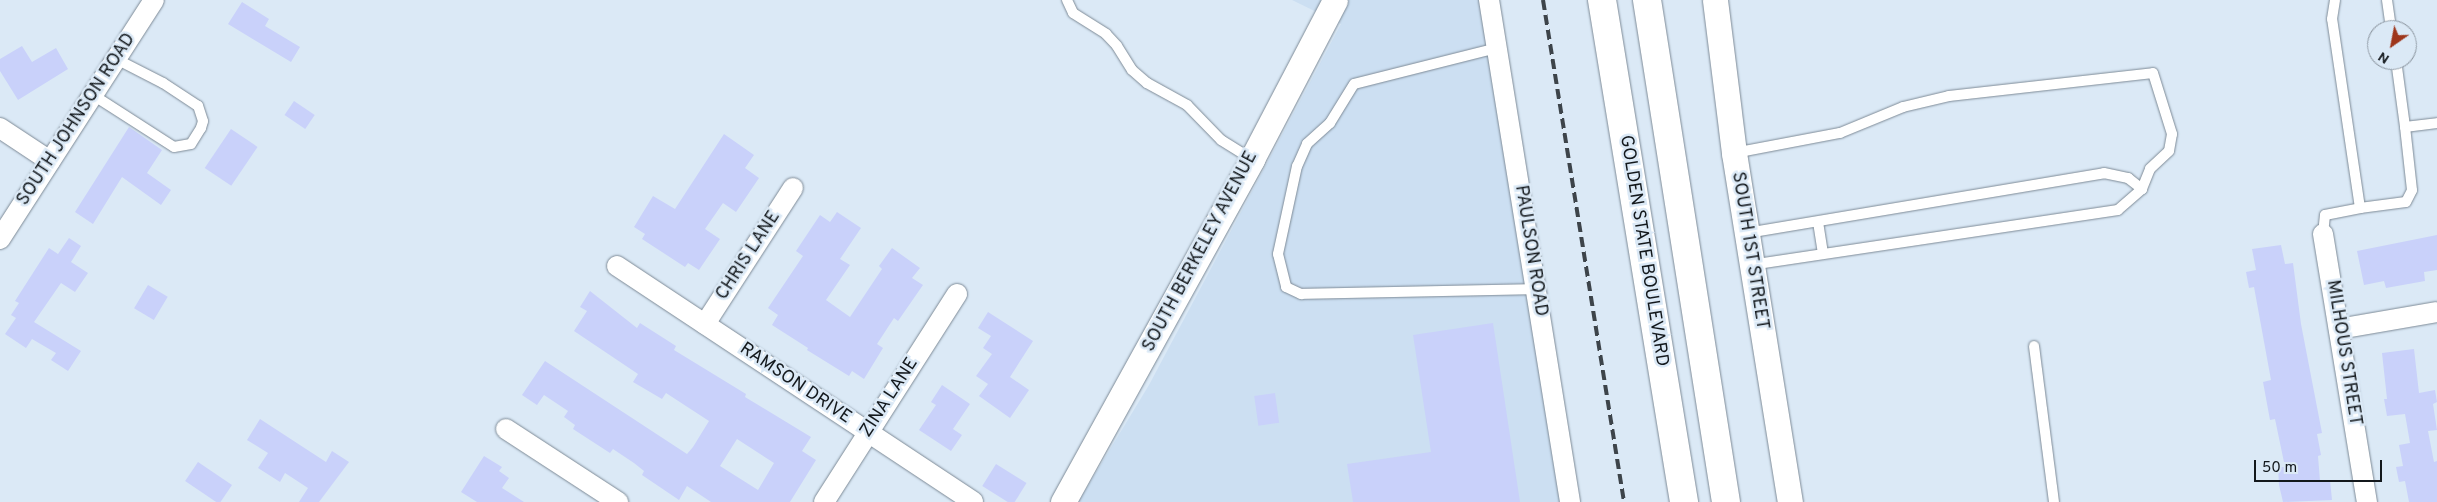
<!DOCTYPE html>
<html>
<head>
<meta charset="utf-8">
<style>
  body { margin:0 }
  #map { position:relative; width:2437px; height:502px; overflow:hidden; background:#dbe9f6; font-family:Overpass,sans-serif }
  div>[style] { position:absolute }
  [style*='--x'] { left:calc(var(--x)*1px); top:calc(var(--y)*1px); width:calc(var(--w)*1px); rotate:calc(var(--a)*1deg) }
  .built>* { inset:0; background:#ccdff2 }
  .building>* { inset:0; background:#c9d1fa; transform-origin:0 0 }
  .roads { filter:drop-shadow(0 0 1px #7d8a96) drop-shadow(0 0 1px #7d8a96) }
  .service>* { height:10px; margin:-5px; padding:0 5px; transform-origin:5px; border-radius:5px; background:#fff }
  .minor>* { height:20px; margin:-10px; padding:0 10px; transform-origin:10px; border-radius:10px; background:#fff }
  .tertiary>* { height:25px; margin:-12.5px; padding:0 12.5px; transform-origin:12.5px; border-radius:12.5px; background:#fff }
  .secondary>* { height:28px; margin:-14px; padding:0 14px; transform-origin:14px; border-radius:14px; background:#fff }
  .rail>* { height:4px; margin-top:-2px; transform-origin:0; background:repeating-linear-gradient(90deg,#3d444a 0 10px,transparent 0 15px) }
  span { translate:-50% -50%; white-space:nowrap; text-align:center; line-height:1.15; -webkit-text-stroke:5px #dbe9f6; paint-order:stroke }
  .street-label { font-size:18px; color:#13181c }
  .north { position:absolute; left:2367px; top:20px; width:50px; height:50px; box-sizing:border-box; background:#dbe9f6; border:1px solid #8b959f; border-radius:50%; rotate:213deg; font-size:14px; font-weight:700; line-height:20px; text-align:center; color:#13181c }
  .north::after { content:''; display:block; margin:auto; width:18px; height:22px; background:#9e361b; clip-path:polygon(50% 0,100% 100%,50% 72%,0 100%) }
  .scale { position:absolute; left:2254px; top:460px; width:128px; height:22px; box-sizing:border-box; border:2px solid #13181c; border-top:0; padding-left:6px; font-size:15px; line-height:18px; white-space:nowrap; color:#13181c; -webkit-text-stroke:4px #dbe9f6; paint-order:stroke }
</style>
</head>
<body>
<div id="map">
  <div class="built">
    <i style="clip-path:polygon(1292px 0,1482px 0,1563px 502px,1078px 502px,1149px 385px,1341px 24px)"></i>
  </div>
  <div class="building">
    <i style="clip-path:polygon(242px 2px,269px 19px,265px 26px,300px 47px,291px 62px,228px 24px)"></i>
    <i style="clip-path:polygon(22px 46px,32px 62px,56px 48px,68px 69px,18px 100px,0 71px,0 59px)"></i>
    <i style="left:294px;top:101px;width:25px;height:17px;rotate:34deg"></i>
    <i style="clip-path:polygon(129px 127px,162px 150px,147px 173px,171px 190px,161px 205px,122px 177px,93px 224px,75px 212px)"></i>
    <i style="left:231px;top:129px;width:32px;height:47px;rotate:34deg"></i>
    <i style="clip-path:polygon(724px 134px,754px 155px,745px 168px,759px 178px,736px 212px,723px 203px,705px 229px,720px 239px,699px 270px,688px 263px,685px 267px,642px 239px,645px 234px,634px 227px,653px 196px,675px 209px)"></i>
    <i style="clip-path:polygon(837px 212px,861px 228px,840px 259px,850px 265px,826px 300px,850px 317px,882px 269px,879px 266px,892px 248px,920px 268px,912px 278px,923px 285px,898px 321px,894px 318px,877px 344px,883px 348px,864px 379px,852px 371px,849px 376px,807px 350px,808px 348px,772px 325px,778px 315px,768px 308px,803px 256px,796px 251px,820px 215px,830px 222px)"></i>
    <i style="clip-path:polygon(2437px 235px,2437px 270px,2424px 272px,2425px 281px,2386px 288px,2384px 281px,2364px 285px,2357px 251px)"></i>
    <i style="clip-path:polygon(69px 238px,81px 246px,71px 262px,88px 273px,75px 292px,61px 283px,34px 322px,81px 351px,68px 371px,51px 360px,56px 353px,32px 339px,26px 348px,5px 334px,16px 318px,11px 315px,19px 303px,15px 301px,49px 248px,58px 254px)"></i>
    <i style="clip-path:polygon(2281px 245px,2285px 264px,2293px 263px,2301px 324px,2322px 433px,2317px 434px,2321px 455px,2318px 456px,2320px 481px,2330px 480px,2332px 500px,2283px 502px,2279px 485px,2278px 467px,2285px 467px,2275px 419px,2270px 420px,2263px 382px,2271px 380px,2254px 287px,2249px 288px,2246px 272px,2256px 270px,2252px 249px)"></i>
    <i style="left:148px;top:285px;width:23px;height:27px;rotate:31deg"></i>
    <i style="clip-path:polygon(evenodd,590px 291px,637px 328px,640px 323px,676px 346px,674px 350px,746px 394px,745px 397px,811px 437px,802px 451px,816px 460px,790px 502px,711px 502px,687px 486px,679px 500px,642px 475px,644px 471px,634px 463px,613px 449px,610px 453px,573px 429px,575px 425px,564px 417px,568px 411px,544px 395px,537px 405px,522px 395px,545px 361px,687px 454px,693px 447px,709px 421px,666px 393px,662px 399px,633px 382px,638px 374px,574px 331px,587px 311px,580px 307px,590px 291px,737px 439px,774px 463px,758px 490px,720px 466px,737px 439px)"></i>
    <i style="clip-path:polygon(988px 312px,1033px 341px,1010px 377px,1029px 390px,1010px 418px,979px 396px,988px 384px,976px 376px,992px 354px,983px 348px,991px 336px,978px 328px)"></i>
    <i style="clip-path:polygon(1493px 323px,1520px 502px,1353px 502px,1347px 464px,1431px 452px,1413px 335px)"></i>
    <i style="clip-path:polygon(2414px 349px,2419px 393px,2435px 390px,2437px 402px,2433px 404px,2437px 430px,2428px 431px,2434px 462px,2437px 461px,2437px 502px,2409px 502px,2405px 481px,2399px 482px,2396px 467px,2403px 466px,2399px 445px,2410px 443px,2405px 414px,2387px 416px,2384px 399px,2387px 399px,2382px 353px)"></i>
    <i style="clip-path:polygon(942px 385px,970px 404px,953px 429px,962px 435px,951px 451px,919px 430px,936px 405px,931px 402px)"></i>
    <i style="left:1275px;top:393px;width:30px;height:21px;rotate:82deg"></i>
    <i style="clip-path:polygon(260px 419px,326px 462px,332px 451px,349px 462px,319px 502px,299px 502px,308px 488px,285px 473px,280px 482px,258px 468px,268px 453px,247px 440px)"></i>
    <i style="clip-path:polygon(484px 456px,502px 467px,499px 471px,509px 478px,502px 488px,524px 502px,477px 502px,461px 492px)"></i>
    <i style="left:198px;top:462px;width:41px;height:23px;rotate:34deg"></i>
    <i style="left:996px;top:464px;width:36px;height:26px;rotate:32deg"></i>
  </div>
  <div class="roads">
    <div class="service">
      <i style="--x:1067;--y:0;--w:14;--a:65"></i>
      <i style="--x:1073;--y:13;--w:39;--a:32"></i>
      <i style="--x:1106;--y:34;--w:16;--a:47"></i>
      <i style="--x:1117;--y:46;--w:28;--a:58"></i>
      <i style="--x:1132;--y:70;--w:20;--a:41"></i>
      <i style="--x:1147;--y:83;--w:46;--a:28.8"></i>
      <i style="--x:1187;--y:105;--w:49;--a:45.8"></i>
      <i style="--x:1221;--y:140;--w:36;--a:32"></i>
      <i style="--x:2387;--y:0;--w:30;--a:82"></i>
      <i style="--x:1497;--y:48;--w:147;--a:165.9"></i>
      <i style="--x:1354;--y:84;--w:46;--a:121.6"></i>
      <i style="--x:1330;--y:123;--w:31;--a:138"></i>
      <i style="--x:1307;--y:144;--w:24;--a:114"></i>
      <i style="--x:1297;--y:166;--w:90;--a:102.2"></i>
      <i style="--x:1278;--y:254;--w:34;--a:76"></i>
      <i style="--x:1286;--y:287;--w:17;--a:25"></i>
      <i style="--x:1301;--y:294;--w:235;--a:-1.2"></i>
      <i style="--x:2396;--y:60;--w:68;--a:82.3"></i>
      <i style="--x:93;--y:95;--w:96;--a:32.7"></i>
      <i style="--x:174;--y:147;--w:17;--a:-10"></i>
      <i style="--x:191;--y:144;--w:19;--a:-58"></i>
      <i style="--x:201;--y:128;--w:7;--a:-74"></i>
      <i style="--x:203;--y:121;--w:16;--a:-108"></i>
      <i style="--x:198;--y:106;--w:42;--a:-146.7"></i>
      <i style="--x:163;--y:83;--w:53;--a:-152.9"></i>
      <i style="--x:1734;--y:153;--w:108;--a:-10.7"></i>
      <i style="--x:1840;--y:133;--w:68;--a:-22.4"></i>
      <i style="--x:1903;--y:107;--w:47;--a:-13.4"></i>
      <i style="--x:1949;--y:96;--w:205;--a:-6.4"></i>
      <i style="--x:2153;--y:73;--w:64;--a:72.7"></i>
      <i style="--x:2172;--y:134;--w:17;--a:100"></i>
      <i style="--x:2169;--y:151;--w:26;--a:137"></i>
      <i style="--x:2150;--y:169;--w:22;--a:112"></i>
      <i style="--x:2142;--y:189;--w:32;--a:139"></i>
      <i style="--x:2118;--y:210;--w:370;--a:171.5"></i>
      <i style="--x:2360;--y:208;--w:46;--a:-7.4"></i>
      <i style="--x:2406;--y:202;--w:13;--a:-63"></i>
      <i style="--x:2412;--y:190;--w:63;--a:-96.3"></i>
      <i style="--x:2405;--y:127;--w:32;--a:-7"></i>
      <i style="--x:1818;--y:222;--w:32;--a:81"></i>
      <i style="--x:1747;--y:233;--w:362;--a:-9.5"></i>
      <i style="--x:2104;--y:173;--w:25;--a:12"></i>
      <i style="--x:2128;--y:178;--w:18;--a:38"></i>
      <i style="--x:2323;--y:234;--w:19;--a:-84"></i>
      <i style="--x:2325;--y:215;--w:36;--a:-11"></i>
      <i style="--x:2360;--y:208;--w:191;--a:-98.4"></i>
      <i style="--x:2332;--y:19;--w:19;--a:-81"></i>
      <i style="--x:2034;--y:346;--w:157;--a:82.7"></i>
    </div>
    <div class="minor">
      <i style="--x:1489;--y:0;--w:508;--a:80.83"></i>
      <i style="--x:0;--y:128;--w:60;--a:33.4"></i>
      <i style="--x:2323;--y:234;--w:272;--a:80.7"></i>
      <i style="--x:0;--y:239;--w:284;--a:-57.2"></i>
      <i style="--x:617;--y:266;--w:427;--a:33.5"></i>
      <i style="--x:705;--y:324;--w:162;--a:-57.1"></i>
      <i style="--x:2339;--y:329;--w:99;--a:-9.8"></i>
      <i style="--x:506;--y:429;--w:134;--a:33.1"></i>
      <i style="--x:824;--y:502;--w:247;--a:-57.4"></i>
    </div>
    <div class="tertiary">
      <i style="--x:1715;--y:0;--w:154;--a:82.9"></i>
      <i style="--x:1734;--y:153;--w:353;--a:80.9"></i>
      <i style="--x:1063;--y:502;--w:392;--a:-61.1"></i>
      <i style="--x:1252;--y:159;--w:179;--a:-62.4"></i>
    </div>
    <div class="secondary">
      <i style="--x:1602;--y:0;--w:509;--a:80.72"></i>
      <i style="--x:1647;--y:0;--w:508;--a:81.06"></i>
    </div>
  </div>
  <div class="rail">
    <i style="--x:1543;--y:0;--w:508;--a:80.83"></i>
  </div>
  <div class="street-label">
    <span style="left:77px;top:120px;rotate:-57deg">SOUTH JOHNSON ROAD</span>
    <span style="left:1530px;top:251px;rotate:81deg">PAULSON ROAD</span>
    <span style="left:1643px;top:251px;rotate:81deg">GOLDEN STATE BOULEVARD</span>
    <span style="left:1749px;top:251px;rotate:81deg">SOUTH 1ST STREET</span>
    <span style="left:1201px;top:252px;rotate:-62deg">SOUTH BERKELEY AVENUE</span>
    <span style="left:749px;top:256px;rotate:-57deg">CHRIS LANE</span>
    <span style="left:2343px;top:353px;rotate:81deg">MILHOUS STREET</span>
    <span style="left:795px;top:384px;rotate:34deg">RAMSON DRIVE</span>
    <span style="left:890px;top:398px;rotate:-57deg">ZINA LANE</span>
  </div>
  <div class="north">N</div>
  <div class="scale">50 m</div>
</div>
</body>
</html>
